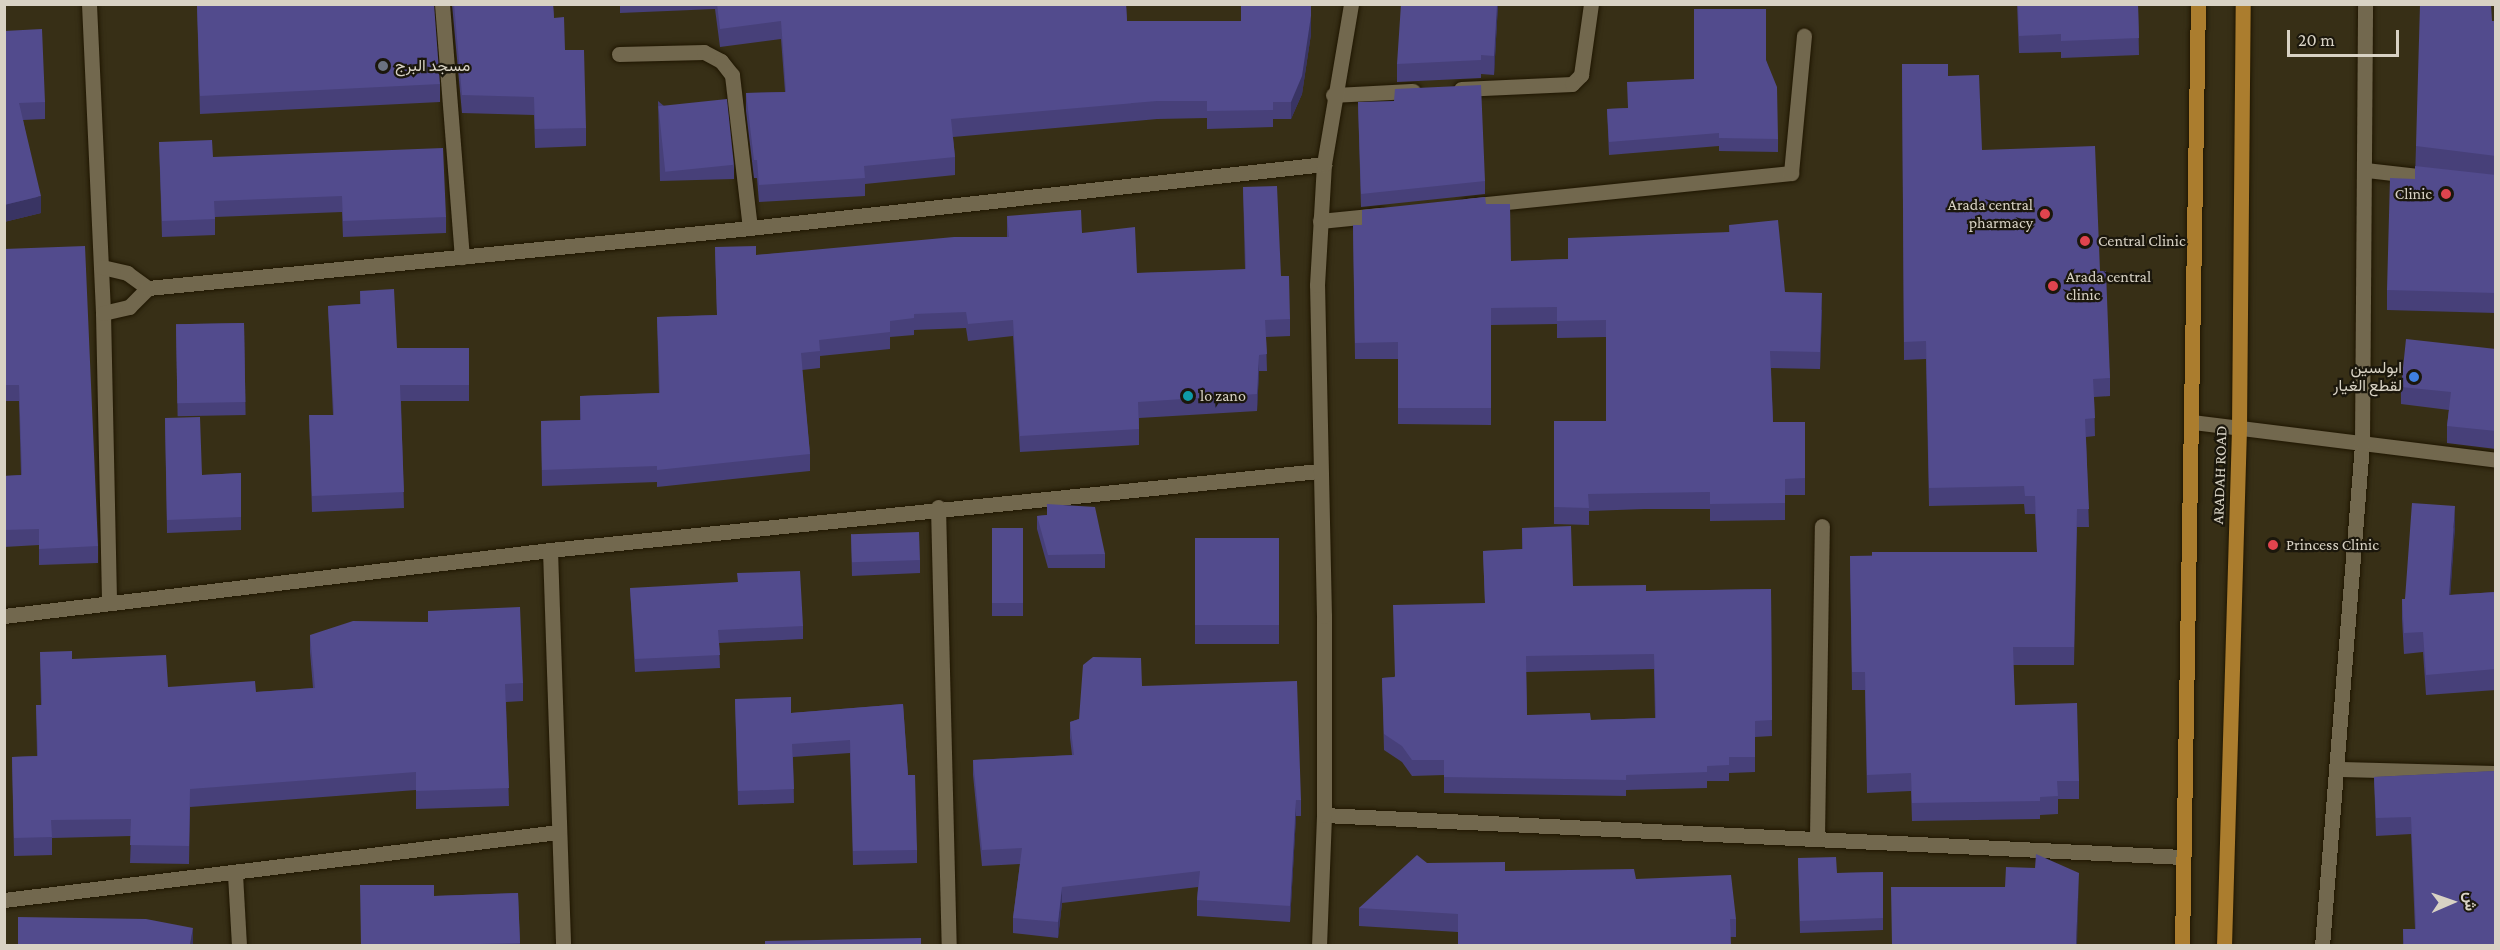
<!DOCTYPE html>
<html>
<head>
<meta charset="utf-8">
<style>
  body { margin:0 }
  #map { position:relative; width:2500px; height:950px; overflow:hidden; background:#372f16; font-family:"Crimson Pro",Vazirmatn,serif }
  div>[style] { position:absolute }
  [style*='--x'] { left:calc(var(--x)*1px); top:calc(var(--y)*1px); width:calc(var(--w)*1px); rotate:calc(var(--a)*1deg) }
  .roads { filter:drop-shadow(0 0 2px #1f1600) drop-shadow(0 0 2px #1f1600) }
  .minor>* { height:15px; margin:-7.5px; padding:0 7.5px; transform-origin:7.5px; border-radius:7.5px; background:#72684e }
  .primary>* { height:15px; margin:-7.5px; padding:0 7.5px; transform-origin:7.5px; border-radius:7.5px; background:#ab7d2e }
  .wall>* { inset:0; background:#474079; transform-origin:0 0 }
  .shaded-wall>* { inset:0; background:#393463 }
  .building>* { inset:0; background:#524b8d; transform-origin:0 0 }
  .dots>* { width:16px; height:16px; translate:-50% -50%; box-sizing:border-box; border:3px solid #1b170c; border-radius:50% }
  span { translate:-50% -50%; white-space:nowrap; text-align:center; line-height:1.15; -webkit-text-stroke:4.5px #1b170c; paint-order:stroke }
  .poi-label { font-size:16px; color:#d8d2c4 }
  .left { translate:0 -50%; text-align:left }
  .right { translate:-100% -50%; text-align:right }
  .street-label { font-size:16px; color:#d8d2c4 }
  .frame { position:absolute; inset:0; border:6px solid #d8d2c4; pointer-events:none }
  .north { position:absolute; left:2422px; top:872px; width:60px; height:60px; -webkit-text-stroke:4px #1b170c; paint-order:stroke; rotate:88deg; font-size:16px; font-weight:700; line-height:24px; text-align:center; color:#d8d2c4 }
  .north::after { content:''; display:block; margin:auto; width:21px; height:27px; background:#d8d2c4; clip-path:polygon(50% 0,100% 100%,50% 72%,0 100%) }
  .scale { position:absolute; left:2287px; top:30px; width:112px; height:27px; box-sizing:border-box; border:3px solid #d8d2c4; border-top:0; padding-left:8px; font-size:18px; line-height:21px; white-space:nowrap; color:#d8d2c4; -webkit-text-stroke:4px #1b170c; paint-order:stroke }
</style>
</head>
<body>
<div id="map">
  <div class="roads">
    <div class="minor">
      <i style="--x:89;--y:4;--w:309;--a:87.4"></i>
      <i style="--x:103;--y:313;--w:289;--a:88.8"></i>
      <i style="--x:442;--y:4;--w:254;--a:85.5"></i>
      <i style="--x:619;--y:54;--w:85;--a:-1.3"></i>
      <i style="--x:704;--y:52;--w:19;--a:28"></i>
      <i style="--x:721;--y:61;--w:18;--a:52"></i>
      <i style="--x:732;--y:75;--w:154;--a:83.3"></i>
      <i style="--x:1461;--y:89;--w:111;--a:-2.6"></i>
      <i style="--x:1572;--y:84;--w:13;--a:-45"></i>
      <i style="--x:1581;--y:75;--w:72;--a:-82"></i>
      <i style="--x:1333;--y:95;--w:80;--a:-2.9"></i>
      <i style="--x:2366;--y:170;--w:69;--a:6.6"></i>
      <i style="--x:1467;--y:206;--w:326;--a:-5.8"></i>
      <i style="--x:1791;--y:173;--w:138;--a:-84.6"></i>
      <i style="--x:1320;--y:221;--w:60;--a:-5.7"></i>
      <i style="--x:102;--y:267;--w:26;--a:13"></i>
      <i style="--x:127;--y:273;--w:26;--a:36"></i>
      <i style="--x:103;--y:313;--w:27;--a:-13"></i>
      <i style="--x:129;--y:307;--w:27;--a:-45"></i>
      <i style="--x:148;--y:288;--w:605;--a:-5.69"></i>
      <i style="--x:750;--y:228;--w:578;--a:-6.36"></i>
      <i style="--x:2193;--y:422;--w:305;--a:7.1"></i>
      <i style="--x:938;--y:507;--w:439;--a:88.6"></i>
      <i style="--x:550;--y:550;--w:396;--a:88.1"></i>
      <i style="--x:4;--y:616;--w:550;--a:-6.89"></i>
      <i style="--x:550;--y:550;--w:773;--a:-5.87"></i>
      <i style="--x:2339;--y:769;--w:157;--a:1.5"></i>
      <i style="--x:1324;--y:815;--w:860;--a:2.8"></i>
      <i style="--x:1817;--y:836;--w:310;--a:-89.1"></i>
      <i style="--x:235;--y:874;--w:72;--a:86.8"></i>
      <i style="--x:4;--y:900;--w:559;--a:-6.99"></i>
      <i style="--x:1319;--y:946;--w:131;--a:-87.8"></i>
      <i style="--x:1324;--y:815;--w:199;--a:-90"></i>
      <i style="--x:1324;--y:616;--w:331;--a:-91.2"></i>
      <i style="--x:1317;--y:285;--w:121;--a:-86.7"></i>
      <i style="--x:1324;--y:164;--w:162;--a:-80.4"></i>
      <i style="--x:2322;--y:946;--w:504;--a:-85.44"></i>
      <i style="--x:2362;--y:444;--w:440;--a:-89.6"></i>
    </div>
    <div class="primary">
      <i style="--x:2182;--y:946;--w:942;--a:-89.03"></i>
      <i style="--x:2224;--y:946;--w:517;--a:-88.34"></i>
      <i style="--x:2239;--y:429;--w:425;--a:-89.5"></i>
    </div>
  </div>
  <div class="wall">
    <i style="clip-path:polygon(197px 4px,440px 84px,440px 102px,200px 114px)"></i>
    <i style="clip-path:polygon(452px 4px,553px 4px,554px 18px,565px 50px,586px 128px,586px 146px,535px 148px,534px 115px,462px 113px)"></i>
    <i style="clip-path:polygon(620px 4px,1126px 4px,1127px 21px,1311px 34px,1302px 94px,1291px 119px,1273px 119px,1273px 127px,1207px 129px,1207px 118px,1157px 119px,953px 137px,955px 157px,955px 175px,865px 184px,865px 196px,759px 202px,757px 178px,754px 178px,746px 111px,746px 93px,785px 92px,781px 39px,720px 47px,715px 9px,620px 13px)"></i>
    <i style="clip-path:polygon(1498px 4px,1494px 75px,1481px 74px,1481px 78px,1397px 82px,1397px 64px)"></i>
    <i style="clip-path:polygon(2017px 4px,2138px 4px,2139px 55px,2061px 58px,2061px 52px,2019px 53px)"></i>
    <i style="clip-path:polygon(2492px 21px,2496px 21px,2496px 313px,2387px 310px,2387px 290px,2415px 179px,2416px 146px)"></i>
    <i style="clip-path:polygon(4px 31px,45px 102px,45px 119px,23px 120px,41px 213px,4px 222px)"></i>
    <i style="clip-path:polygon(1766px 60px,1778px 139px,1778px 152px,1719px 151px,1719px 146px,1609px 155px,1607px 109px,1628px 108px,1694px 79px)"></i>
    <i style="clip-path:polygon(1902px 64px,1948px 76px,1982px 150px,2100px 271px,2110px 378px,2110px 396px,2094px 397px,2095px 436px,2086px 437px,2089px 527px,2077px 527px,2074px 665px,2013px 665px,2015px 705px,2079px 781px,2079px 799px,2058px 799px,2058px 814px,2040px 815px,2040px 819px,1912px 821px,1911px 791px,1867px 793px,1865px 690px,1852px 690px,1850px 556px,2037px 552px,2035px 514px,2025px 514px,2024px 504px,1929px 506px,1926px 359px,1904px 360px)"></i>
    <i style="clip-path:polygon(658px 101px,734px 165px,734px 179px,660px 181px)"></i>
    <i style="clip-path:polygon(1358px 102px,1485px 181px,1485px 194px,1361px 207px)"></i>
    <i style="clip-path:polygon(159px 142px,213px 157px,446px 217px,446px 233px,343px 237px,342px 212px,215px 217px,215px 235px,162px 237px)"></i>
    <i style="clip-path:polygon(1243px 187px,1281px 276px,1290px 319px,1290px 336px,1266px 337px,1267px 371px,1259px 371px,1257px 411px,1139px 418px,1139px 445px,1020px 452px,1013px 336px,968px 341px,966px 328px,914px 330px,914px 335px,890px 337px,890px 349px,820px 356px,820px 368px,802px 370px,810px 454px,810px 471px,657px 487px,657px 482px,542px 486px,541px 421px,580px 420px,580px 396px,659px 393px,657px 317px,717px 315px,715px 247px,756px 255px,1007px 237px,1007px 216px,1082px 233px,1137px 273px,1245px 270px)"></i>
    <i style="clip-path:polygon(1486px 204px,1511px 261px,1568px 259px,1729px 232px,1729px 225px,1785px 292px,1822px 310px,1820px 369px,1771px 368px,1773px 422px,1805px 422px,1805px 495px,1785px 495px,1785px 520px,1710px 521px,1710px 509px,1645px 509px,1589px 511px,1589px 525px,1554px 524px,1554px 421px,1606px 421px,1606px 337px,1557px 338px,1557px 324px,1491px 325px,1491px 425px,1398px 424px,1398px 359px,1355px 359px,1353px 225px,1362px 225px,1362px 210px)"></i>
    <i style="clip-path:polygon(4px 249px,98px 546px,98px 563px,39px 565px,39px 545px,4px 547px,4px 476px,21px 475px,19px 401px,4px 401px)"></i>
    <i style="clip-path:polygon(360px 291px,397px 348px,469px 348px,469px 401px,401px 401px,404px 508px,312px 512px,309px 415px,333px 415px,328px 306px,360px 304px)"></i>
    <i style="left:244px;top:323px;width:92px;height:68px;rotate:89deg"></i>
    <i style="clip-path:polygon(2496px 349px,2496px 449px,2447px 443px,2447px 426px,2449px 410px,2401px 404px,2401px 387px)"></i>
    <i style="clip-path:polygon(165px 418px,202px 475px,241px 473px,241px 530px,167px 533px)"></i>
    <i style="clip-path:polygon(1047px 515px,1105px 554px,1105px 568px,1048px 568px,1037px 529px,1037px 516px)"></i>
    <i style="clip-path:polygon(2455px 526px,2450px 595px,2496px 592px,2496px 690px,2426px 695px,2423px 652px,2404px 654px,2402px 619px,2402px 599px,2405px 599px)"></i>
    <i style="left:992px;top:528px;width:31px;height:88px"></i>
    <i style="clip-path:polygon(evenodd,1522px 528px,1573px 586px,1646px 591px,1771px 589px,1772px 736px,1755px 737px,1755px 772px,1729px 773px,1729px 781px,1707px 781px,1707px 788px,1626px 790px,1626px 796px,1444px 793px,1444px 775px,1412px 776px,1402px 762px,1384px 750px,1382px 678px,1394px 677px,1485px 603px,1483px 551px,1522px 549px,1522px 528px,1654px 669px,1655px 718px,1591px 720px,1527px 715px,1526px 672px,1654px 669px)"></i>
    <i style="clip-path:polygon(851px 534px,920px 560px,920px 573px,852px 576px)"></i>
    <i style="left:1195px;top:538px;width:84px;height:106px"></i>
    <i style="clip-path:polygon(630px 588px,803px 626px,803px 639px,719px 643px,720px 668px,635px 672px)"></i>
    <i style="clip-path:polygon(310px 635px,523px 683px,523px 701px,506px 702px,509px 806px,416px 809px,416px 790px,190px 807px,189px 864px,130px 863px,131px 836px,52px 838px,52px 855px,14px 856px,12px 757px,37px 756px,36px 705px,41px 705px,40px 652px,72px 659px,168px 687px,256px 692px,313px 688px,310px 652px)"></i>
    <i style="clip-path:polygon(1142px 686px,1301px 800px,1301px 816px,1296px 816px,1290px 922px,1197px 916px,1197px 900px,1198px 887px,1062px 903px,1058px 938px,1013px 933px,1013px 918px,1020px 864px,982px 866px,973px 775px,973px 760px,1072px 755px,1070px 738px,1070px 722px,1079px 719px)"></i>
    <i style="clip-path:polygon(735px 699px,791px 713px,903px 704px,908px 775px,917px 850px,917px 863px,853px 865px,850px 753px,793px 757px,794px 803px,738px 805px)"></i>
    <i style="clip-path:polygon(2496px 771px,2496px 945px,2403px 945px,2403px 929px,2415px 929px,2411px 834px,2376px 836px,2374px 777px)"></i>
    <i style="clip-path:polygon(1798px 858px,1837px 873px,1883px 872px,1883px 930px,1800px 933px)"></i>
    <i style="clip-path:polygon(1427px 863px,1505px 871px,1636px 879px,1736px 919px,1736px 937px,1458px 932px,1359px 926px,1359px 908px)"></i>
    <i style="clip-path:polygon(518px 893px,520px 945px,361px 945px,434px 896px)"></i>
  </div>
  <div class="shaded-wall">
    <i style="clip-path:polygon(1497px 4px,1498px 4px,1494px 75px,1494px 56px)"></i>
    <i style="clip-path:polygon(1311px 16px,1311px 34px,1302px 94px,1291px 119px,1291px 102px)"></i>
    <i style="clip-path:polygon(41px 196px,41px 213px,4px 222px,4px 205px)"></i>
    <i style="clip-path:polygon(1822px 293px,1822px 310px,1820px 369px,1820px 352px)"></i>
    <i style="clip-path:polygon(1259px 355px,1259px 371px,1257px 411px,1257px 394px)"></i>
    <i style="clip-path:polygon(2455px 506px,2455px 526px,2449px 616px,2449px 595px)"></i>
    <i style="clip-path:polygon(1296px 800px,1296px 816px,1290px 922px,1290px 906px)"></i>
    <i style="clip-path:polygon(2079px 873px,2077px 945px,2076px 945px)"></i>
    <i style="clip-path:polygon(1062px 887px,1062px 903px,1058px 938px,1058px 922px)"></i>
    <i style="clip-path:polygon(193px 928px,193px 945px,190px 945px)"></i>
  </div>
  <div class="building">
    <i style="clip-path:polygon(197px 4px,434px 4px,440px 84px,200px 96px)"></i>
    <i style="clip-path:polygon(454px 4px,553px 4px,554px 18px,564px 17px,565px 50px,584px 50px,586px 128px,535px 129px,534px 97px,462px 95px)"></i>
    <i style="clip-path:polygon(717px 4px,1126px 4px,1127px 21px,1241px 21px,1241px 4px,1311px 4px,1311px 16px,1302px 76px,1291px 102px,1273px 102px,1273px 110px,1207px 111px,1207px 101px,1157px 101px,951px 119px,955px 157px,864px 166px,865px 178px,759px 185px,757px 160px,754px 160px,746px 93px,786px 92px,781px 21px,720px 29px)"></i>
    <i style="clip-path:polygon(1401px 4px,1497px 4px,1494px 56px,1481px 55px,1481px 60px,1397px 64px)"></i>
    <i style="clip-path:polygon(2018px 4px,2138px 4px,2139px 38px,2061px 41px,2061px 34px,2019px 36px)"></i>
    <i style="clip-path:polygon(2420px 4px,2491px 4px,2492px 21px,2496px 21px,2496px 156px,2416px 146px)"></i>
    <i style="clip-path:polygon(1694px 9px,1766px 9px,1766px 60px,1777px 87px,1778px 139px,1719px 138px,1719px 133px,1609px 142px,1607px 109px,1628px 108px,1627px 82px,1694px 79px)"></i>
    <i style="clip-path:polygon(42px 29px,45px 102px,19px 103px,41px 196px,4px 205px,4px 31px)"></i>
    <i style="clip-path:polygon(1902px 64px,1948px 64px,1948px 76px,1979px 75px,1982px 150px,2095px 146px,2100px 271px,2106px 271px,2110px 378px,2093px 379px,2095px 418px,2085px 419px,2089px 509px,2077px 509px,2074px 647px,2013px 647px,2015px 705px,2077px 703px,2079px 781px,2057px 781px,2058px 796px,2040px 797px,2040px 801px,1912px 803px,1911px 773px,1867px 775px,1865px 672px,1852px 672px,1850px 556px,1872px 556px,1872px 552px,2037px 552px,2035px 496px,2025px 496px,2024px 486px,1929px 488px,1926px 341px,1904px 342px)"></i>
    <i style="clip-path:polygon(1481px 85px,1485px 181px,1361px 194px,1358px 102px,1394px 101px,1395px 89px)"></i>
    <i style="left:727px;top:99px;width:66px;height:69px;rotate:84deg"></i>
    <i style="clip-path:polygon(212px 140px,213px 157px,443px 148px,446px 217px,343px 221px,342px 196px,214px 201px,215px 219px,162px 221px,159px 142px)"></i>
    <i style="clip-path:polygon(2415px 166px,2496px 175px,2496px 293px,2387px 290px,2390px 178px,2415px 179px)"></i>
    <i style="clip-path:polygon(1277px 186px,1281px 276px,1289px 276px,1290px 319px,1265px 320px,1267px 354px,1259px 355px,1257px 394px,1138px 402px,1139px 429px,1020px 436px,1013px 320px,968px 324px,966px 312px,914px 314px,914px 318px,890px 321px,890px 332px,819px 340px,820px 351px,801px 353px,810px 454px,657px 470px,657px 466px,542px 470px,541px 421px,581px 420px,580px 396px,660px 393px,657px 317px,717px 315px,715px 247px,756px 246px,756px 255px,954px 237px,1009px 237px,1007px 216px,1081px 210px,1082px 233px,1135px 227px,1137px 273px,1246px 269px,1243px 187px)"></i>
    <i style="clip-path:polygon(1485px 197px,1486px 204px,1510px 204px,1511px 261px,1568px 259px,1568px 238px,1730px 232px,1729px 225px,1778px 220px,1785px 292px,1822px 293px,1820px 352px,1770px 351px,1773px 422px,1805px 422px,1805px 478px,1785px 479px,1785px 503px,1710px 504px,1710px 492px,1645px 493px,1588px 494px,1589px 508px,1554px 507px,1554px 421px,1606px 421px,1606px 320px,1557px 321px,1557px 307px,1491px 308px,1491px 408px,1398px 408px,1398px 342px,1355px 343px,1353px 225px,1362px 225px,1362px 210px)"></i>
    <i style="clip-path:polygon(85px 246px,98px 546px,39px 549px,39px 529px,4px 530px,4px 476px,22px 475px,19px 385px,4px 385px,4px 249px)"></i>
    <i style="clip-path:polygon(394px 289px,397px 348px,469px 348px,469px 385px,400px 385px,404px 492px,312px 496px,309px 415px,334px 415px,328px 306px,361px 304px,360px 291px)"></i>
    <i style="left:244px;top:323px;width:79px;height:68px;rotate:89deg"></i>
    <i style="clip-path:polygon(2406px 339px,2496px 349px,2496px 431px,2447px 426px,2451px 392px,2401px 387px)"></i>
    <i style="clip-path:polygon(200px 417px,202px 475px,241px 473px,241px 517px,167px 520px,165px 418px)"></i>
    <i style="clip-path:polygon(2412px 503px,2455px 506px,2449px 595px,2496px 592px,2496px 669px,2426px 675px,2423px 632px,2404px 633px,2402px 599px,2405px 599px)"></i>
    <i style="clip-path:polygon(1047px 504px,1095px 507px,1105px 554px,1048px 555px,1037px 516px,1047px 515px)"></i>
    <i style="clip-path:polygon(evenodd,1571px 526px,1573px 586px,1646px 585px,1646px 591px,1771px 589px,1772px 720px,1755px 721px,1755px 757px,1729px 757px,1729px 765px,1707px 766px,1707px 772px,1626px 775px,1626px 780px,1444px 777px,1444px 760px,1412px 760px,1402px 746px,1384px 734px,1382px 678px,1395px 677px,1393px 605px,1485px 603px,1483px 551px,1523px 549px,1522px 528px,1571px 526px,1654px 654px,1656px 718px,1591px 720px,1590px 713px,1527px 715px,1526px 656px,1654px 654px)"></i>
    <i style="left:992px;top:528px;width:31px;height:75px"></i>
    <i style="left:919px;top:532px;width:28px;height:68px;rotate:88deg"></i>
    <i style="left:1195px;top:538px;width:84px;height:87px"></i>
    <i style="clip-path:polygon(800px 571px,803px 626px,718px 630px,720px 655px,635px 659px,630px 588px,738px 582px,737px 573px)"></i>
    <i style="clip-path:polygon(520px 607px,523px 683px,505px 684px,509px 788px,416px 791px,416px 772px,190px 789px,189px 846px,130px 845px,131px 819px,51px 820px,52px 837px,14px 838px,12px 757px,38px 756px,36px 705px,42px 705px,40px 652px,72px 651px,72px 659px,166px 655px,168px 687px,255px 681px,256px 692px,315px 688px,310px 635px,353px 621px,428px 622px,428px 611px)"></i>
    <i style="clip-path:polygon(1093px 657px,1141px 658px,1142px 686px,1297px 681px,1301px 800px,1296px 800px,1290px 906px,1197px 900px,1200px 871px,1062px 887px,1058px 922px,1013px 918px,1022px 848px,982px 850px,973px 760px,1074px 755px,1070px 722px,1079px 719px,1083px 665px)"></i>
    <i style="clip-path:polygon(791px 697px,791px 713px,903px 704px,908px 775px,915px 775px,917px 850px,853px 851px,850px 740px,792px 744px,794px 789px,738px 791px,735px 699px)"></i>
    <i style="clip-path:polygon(2496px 771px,2496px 945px,2404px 945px,2403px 929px,2416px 929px,2411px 817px,2376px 818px,2374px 777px)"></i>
    <i style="clip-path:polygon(2036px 854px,2079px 873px,2076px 945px,1892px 945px,1891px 887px,2005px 887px,2006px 867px,2035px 868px)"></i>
    <i style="clip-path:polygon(1417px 855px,1427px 863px,1505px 862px,1505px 871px,1634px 869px,1636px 879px,1731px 875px,1736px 919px,1730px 919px,1731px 945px,1458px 945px,1458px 914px,1359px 908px)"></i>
    <i style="clip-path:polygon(1836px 857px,1837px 873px,1883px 872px,1883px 918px,1800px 921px,1798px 858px)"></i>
    <i style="clip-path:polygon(360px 885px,434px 885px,434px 896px,518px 893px,520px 943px,440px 945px,361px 945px)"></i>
    <i style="clip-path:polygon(18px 917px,146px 919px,193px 928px,190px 945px,18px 945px)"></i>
    <i style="clip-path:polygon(921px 938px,921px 945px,765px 945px,765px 941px)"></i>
  </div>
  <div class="dots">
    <i style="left:383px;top:66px;background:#6b7280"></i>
    <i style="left:2446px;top:194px;background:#e0444e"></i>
    <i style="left:2045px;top:214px;background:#e0444e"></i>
    <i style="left:2085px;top:241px;background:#e0444e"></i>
    <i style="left:2053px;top:286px;background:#e0444e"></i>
    <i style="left:2414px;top:377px;background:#3f7fe0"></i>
    <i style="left:1188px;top:396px;background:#0f9aa8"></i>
    <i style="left:2273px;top:545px;background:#e0444e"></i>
  </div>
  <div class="poi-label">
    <span class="left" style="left:395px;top:66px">مسجد البرج</span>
    <span class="right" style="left:2432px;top:194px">Clinic</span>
    <span class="right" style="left:2033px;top:214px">Arada central<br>pharmacy</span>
    <span class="left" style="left:2098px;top:241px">Central Clinic</span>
    <span class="left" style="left:2066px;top:286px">Arada central<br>clinic</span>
    <span class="right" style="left:2402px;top:377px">ابولسين<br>لقطع الغيار</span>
    <span class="left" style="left:1200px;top:396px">lo zano</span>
    <span class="left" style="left:2286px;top:545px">Princess Clinic</span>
  </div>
  <div class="street-label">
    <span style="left:2220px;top:475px;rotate:-88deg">ARADAH ROAD</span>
  </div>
  <div class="frame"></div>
  <div class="north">ش</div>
  <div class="scale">20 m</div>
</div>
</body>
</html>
